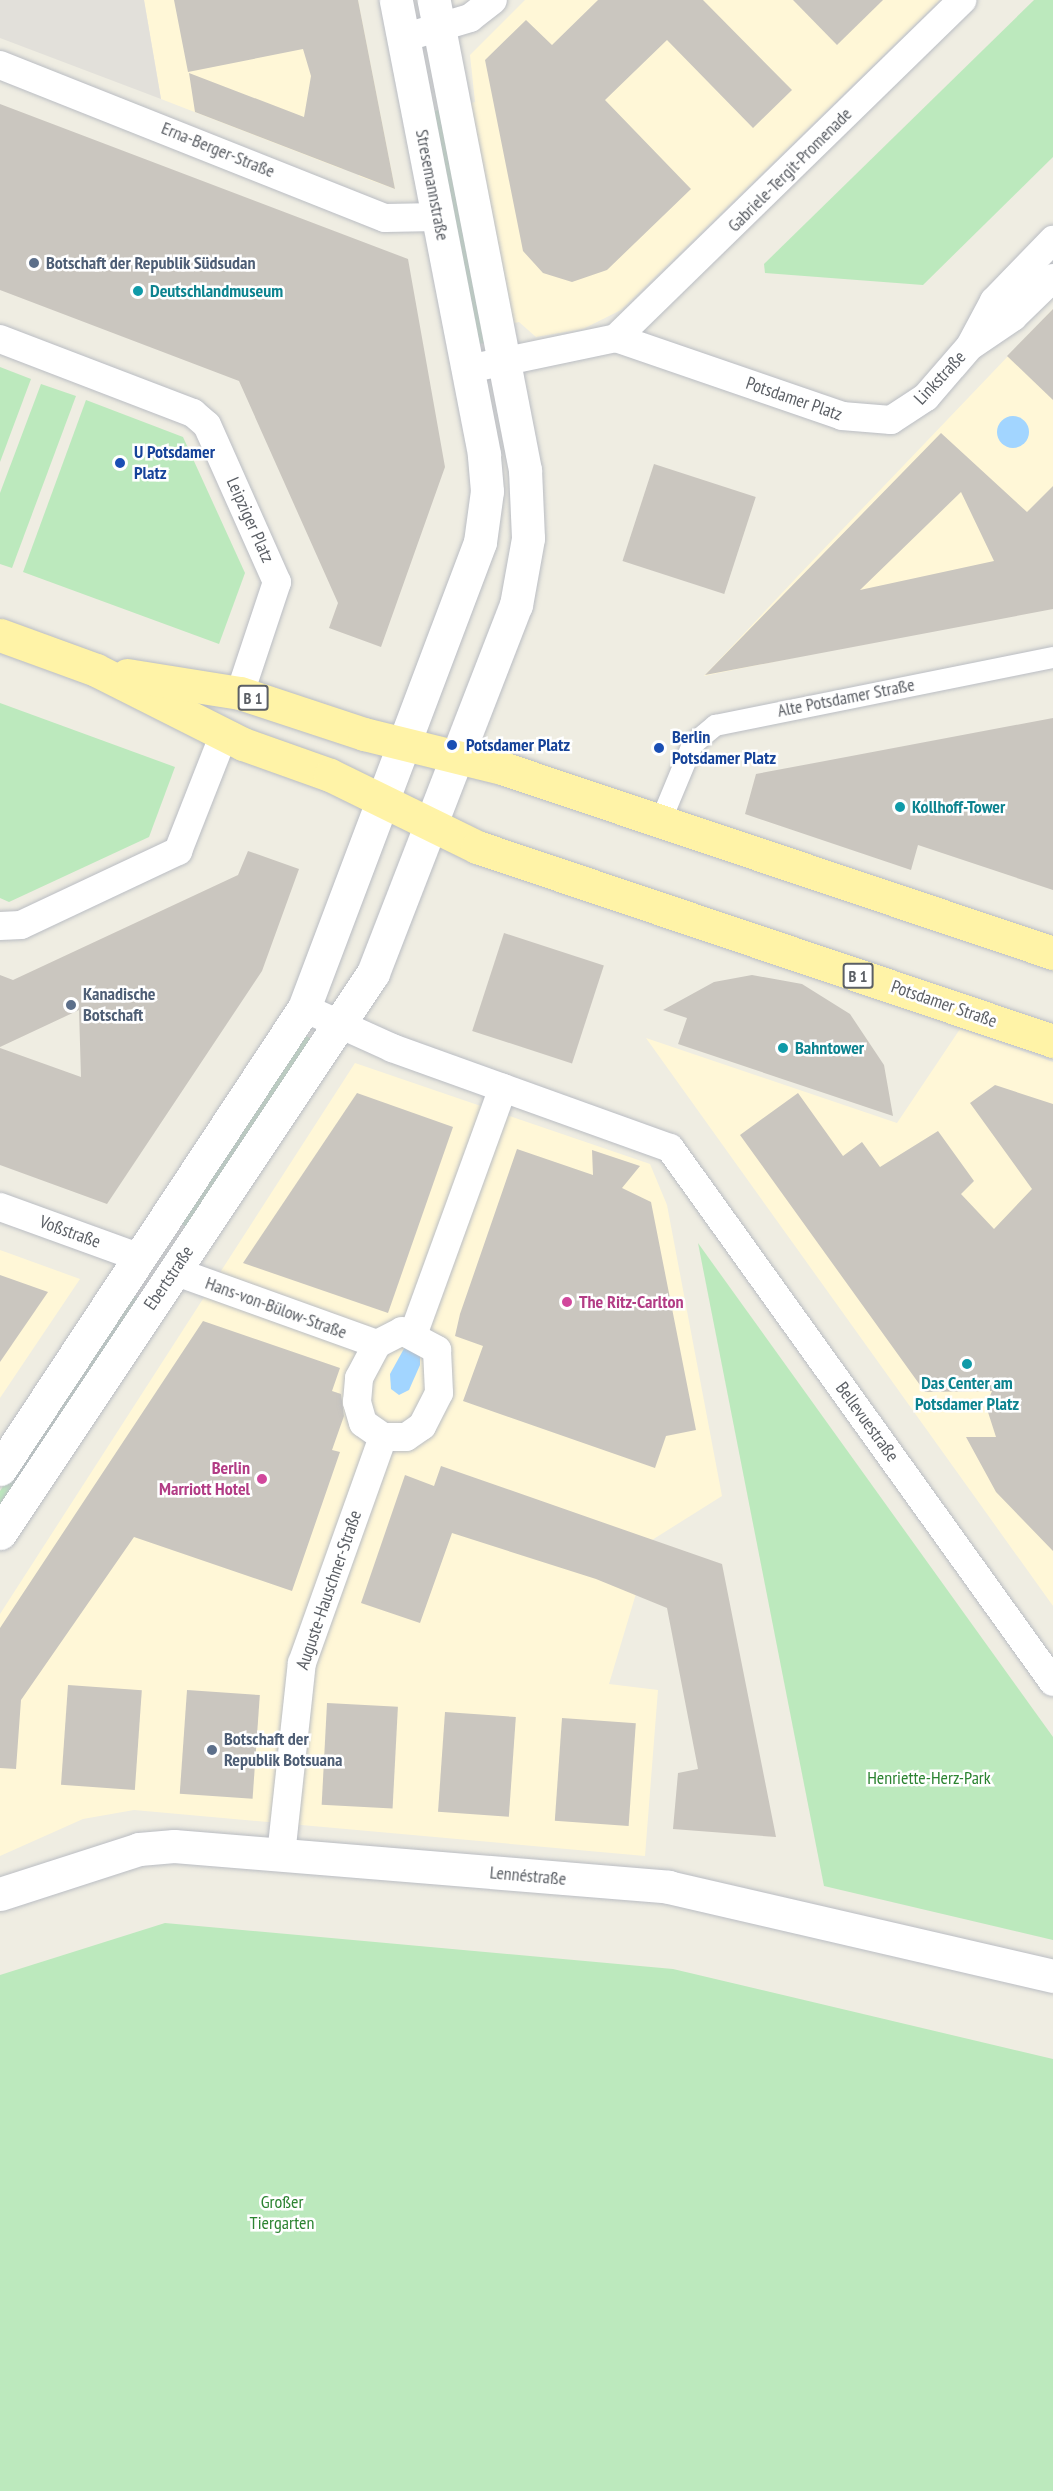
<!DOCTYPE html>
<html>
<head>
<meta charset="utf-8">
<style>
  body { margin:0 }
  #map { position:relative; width:1053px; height:2491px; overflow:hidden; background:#efede2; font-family:"PT Sans Narrow",sans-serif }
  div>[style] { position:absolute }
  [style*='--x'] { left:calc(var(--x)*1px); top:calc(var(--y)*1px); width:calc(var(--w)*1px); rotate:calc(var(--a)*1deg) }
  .commercial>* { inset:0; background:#fff7d7 }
  .industrial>* { inset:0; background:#e2e0da }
  .green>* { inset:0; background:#bce9bd }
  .water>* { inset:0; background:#a2d5ff }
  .round { border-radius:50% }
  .building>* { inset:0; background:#cac6bf; transform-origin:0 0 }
  .roads { filter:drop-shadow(0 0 2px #babdc3) drop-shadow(0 0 2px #babdc3) }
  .pedestrian>* { height:21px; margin:-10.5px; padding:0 10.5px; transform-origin:10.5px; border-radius:10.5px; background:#fff }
  .minor>* { height:28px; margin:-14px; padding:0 14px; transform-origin:14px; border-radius:14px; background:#fff }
  .secondary>* { height:33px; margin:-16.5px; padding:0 16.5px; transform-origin:16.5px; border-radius:16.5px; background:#fff }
  .primary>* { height:33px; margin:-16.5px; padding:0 16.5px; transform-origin:16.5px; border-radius:16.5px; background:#fff3a7 }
  .dots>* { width:16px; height:16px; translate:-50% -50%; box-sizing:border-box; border:3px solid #fff; border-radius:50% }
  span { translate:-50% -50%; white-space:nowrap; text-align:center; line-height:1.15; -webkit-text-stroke:5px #fff; paint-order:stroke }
  .shield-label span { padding:2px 4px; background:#fff; border:2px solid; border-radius:4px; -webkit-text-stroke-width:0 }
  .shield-label { font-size:16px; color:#5b5f65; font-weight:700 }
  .street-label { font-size:18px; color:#5b5f65 }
  .service-label { font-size:18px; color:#4e5e75; font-weight:700 }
  .left { translate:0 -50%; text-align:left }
  .culture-label { font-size:18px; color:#0d838f; font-weight:700 }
  .transit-label { font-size:18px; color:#164399; font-weight:700 }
  .hotel-label { font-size:18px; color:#b23c85; font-weight:700 }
  .right { translate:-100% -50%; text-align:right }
  .park-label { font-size:18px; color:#2b8331 }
</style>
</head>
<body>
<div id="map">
  <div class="commercial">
    <i style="clip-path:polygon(144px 0,358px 0,395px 189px,359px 176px,359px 170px,342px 169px,161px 99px)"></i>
    <i style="clip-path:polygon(525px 0,940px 0,621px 310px,583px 329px,536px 337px,519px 322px,510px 324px,467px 104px,475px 102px,470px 55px)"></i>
    <i style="clip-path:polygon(1053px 309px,1053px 605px,704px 676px,797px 577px)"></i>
    <i style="clip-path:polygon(960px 1029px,1053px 1062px,1053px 1606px,646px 1038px,897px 1123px)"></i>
    <i style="clip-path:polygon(355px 1063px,650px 1164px,667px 1205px,722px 1496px,652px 1540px,609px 1684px,658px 1690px,645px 1856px,134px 1810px,83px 1819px,0 1856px,0 1614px)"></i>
    <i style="clip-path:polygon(0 1250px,80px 1279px,0 1398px)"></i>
  </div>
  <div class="industrial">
    <i style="clip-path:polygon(0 0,144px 0,161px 99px,0 38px)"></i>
  </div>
  <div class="green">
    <i style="clip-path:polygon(1034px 0,1053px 0,1053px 157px,923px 285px,765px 273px,764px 264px)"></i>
    <i style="clip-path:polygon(443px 109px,485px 343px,478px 344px,430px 112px)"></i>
    <i style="clip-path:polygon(0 367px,31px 379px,0 462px)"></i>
    <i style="clip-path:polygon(41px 384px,76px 396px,12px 568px,0 564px,0 493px)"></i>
    <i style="clip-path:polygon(86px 400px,183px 437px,245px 573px,219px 644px,23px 572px)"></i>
    <i style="clip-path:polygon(0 703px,175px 767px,149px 837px,9px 902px,0 898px)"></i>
    <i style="clip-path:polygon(304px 1035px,312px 1039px,188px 1228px,179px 1222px)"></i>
    <i style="clip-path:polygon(698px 1243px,1053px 1737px,1053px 1940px,824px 1886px)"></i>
    <i style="clip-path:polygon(130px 1295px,138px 1297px,0 1512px,0 1491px)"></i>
    <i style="clip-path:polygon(165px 1923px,673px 1969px,1053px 2059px,1053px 2491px,0 2491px,0 1975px)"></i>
  </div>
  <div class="water">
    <i class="round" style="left:997px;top:416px;width:32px;height:32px"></i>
    <i style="clip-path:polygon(406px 1345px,420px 1350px,420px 1365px,409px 1390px,399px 1395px,391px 1389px,390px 1374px)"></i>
  </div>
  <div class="building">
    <i style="clip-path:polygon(174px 0,358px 0,395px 189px,195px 112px,189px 73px,304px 117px,311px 76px,303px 49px,188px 72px)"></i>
    <i style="clip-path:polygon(598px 0,703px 0,792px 90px,753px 128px,667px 40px,605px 100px,691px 189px,607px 270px,572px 282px,543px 273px,523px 251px,485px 60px,526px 20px,552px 45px)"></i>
    <i style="clip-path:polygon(793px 0,883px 0,837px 45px)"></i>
    <i style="clip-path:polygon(0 104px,408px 259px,445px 467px,381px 647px,329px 628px,338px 603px,239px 381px,0 290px)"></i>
    <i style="clip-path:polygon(1053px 309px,1053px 400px,1007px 356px)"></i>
    <i style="clip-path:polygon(evenodd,941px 433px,1027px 512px,1053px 486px,1053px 609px,705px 675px,941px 433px,961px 492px,994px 561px,860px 590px,961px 492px)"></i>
    <i style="left:654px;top:464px;width:107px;height:102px;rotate:18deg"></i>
    <i style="clip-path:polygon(1053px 718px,1053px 890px,918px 845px,911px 870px,745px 814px,756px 774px)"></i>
    <i style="clip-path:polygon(248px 851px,299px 869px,262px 971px,107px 1204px,0 1165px,0 1048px,81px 1077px,79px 1010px,0 1047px,0 975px,13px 980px,238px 875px)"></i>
    <i style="left:504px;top:933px;width:105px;height:103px;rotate:18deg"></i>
    <i style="clip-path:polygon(752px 975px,802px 984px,850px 1014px,884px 1065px,893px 1116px,678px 1044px,687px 1018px,663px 1010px,714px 982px)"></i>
    <i style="clip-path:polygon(995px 1085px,1053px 1104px,1053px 1551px,996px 1492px,966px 1437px,996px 1437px,986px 1406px,992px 1391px,925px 1392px,740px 1135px,798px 1093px,843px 1156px,862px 1142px,880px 1167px,938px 1131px,974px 1181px,961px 1194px,994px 1229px,1032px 1189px,970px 1103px)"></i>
    <i style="clip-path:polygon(357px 1093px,453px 1127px,388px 1313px,243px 1263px)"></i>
    <i style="clip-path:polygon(517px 1149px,593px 1175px,592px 1150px,640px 1166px,622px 1188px,651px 1202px,696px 1430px,666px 1436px,655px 1468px,463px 1401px,483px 1346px,455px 1336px,460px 1314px)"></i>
    <i style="clip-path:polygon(0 1275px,48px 1292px,0 1362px)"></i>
    <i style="clip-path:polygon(203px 1321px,340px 1368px,332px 1391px,341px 1394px,344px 1416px,332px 1450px,340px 1452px,292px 1591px,134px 1537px,21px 1700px,16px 1769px,0 1768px,0 1628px)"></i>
    <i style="clip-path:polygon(441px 1466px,722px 1564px,776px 1837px,673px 1829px,678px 1773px,698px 1769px,667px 1608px,596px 1579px,452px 1533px,420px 1623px,361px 1603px,405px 1475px,434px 1486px)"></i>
    <i style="left:68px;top:1685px;width:74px;height:100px;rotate:4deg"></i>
    <i style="left:187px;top:1690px;width:73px;height:104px;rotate:4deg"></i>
    <i style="left:327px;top:1703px;width:71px;height:102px;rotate:3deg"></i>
    <i style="left:445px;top:1712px;width:71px;height:100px;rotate:4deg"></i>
    <i style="left:562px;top:1718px;width:74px;height:103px;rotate:4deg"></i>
  </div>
  <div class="roads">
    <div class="pedestrian">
      <i style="--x:660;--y:821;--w:83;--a:-67.4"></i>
      <i style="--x:692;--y:744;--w:30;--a:-40"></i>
      <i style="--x:715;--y:725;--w:345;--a:-11.4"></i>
    </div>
    <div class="minor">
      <i style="--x:403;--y:38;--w:70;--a:-16.6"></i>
      <i style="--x:470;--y:18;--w:29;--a:-38"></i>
      <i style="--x:0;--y:65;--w:414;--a:21.7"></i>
      <i style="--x:385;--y:218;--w:53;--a:-1.1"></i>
      <i style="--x:616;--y:338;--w:484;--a:-44.3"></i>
      <i style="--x:0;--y:339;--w:207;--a:21"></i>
      <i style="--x:193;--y:413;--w:18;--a:41"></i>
      <i style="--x:207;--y:425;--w:172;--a:66"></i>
      <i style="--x:277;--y:582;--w:117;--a:108.4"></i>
      <i style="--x:972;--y:345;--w:50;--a:-34.3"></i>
      <i style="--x:1013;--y:317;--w:56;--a:-44.3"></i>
      <i style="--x:468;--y:369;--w:151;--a:-11.8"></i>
      <i style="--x:616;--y:338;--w:239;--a:19"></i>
      <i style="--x:842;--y:416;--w:49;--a:4.7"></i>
      <i style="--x:891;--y:420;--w:42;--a:-33.3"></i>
      <i style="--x:926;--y:397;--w:67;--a:-49.2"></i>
      <i style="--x:970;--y:346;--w:51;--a:-61.9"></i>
      <i style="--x:994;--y:301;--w:85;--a:-46"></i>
      <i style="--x:0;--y:926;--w:21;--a:-3"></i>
      <i style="--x:21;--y:925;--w:174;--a:-25.2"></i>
      <i style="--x:178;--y:851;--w:126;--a:-68.5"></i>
      <i style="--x:304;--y:1008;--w:97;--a:24.4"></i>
      <i style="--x:392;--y:1048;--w:295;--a:19.8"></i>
      <i style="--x:670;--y:1148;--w:657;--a:54.35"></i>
      <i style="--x:0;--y:1207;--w:150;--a:19.9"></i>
      <i style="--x:174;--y:1271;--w:216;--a:19.8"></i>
      <i style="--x:402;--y:1331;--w:40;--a:28"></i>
      <i style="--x:437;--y:1350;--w:43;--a:87.3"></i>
      <i style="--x:439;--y:1393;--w:37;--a:117"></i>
      <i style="--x:422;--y:1426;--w:19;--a:145"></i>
      <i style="--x:406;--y:1437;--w:23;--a:180"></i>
      <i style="--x:383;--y:1437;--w:24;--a:-145"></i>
      <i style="--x:363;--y:1423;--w:22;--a:-106"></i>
      <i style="--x:357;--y:1402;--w:24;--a:-85"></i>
      <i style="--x:359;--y:1378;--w:38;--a:-62"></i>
      <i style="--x:377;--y:1344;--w:28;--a:-27"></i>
      <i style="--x:413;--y:1335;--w:263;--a:-70"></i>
      <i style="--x:281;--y:1855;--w:193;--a:-83.8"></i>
      <i style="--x:302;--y:1663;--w:240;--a:-70.3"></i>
    </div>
    <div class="secondary">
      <i style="--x:0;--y:1469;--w:552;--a:-56.6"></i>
      <i style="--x:304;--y:1008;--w:498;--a:-69.3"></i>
      <i style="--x:480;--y:542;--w:51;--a:-82.2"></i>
      <i style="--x:487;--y:491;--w:37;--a:-95"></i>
      <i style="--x:484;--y:454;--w:462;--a:-101"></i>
      <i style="--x:0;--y:1533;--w:673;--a:-56.33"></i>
      <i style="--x:373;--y:973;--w:395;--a:-68.8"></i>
      <i style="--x:516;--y:605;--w:68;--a:-79.8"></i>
      <i style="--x:528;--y:538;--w:68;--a:-92.5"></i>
      <i style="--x:525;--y:470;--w:479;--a:-101"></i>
      <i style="--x:0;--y:1894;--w:146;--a:-17.9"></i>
      <i style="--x:139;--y:1849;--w:35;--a:-5"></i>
      <i style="--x:174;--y:1846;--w:496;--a:4.7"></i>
      <i style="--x:668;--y:1887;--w:395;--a:13"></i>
    </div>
    <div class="primary">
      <i style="--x:0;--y:635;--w:102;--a:20"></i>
      <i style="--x:96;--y:670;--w:165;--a:26.7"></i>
      <i style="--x:243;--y:744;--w:92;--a:19.6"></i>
      <i style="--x:330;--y:775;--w:164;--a:26.1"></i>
      <i style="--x:477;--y:847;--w:608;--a:18.61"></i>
      <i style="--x:127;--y:675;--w:114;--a:9.1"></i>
      <i style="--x:240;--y:693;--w:131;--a:18.3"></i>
      <i style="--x:364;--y:734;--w:145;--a:13.9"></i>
      <i style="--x:505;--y:769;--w:578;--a:18.56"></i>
    </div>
  </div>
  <div class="dots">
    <i style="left:34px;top:263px;background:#5c6f8a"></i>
    <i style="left:138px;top:291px;background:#0f9aa8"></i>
    <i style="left:120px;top:463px;background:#1a4fb4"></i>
    <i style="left:452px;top:745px;background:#1a4fb4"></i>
    <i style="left:659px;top:748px;background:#1a4fb4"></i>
    <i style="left:900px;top:807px;background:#0f9aa8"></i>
    <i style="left:71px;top:1005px;background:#5c6f8a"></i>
    <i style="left:783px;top:1048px;background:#0f9aa8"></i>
    <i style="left:567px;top:1302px;background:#d1479c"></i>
    <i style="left:967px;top:1364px;background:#0f9aa8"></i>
    <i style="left:262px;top:1479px;background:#d1479c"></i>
    <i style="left:212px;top:1750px;background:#5c6f8a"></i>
  </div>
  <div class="shield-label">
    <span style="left:253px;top:698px">B 1</span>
    <span style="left:858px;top:976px">B 1</span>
  </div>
  <div class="street-label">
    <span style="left:218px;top:150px;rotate:22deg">Erna-Berger-Straße</span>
    <span style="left:790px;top:170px;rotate:-45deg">Gabriele-Tergit-Promenade</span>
    <span style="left:432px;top:185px;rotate:79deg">Stresemannstraße</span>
    <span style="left:940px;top:378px;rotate:-47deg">Linkstraße</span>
    <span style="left:794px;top:399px;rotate:19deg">Potsdamer Platz</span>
    <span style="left:250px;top:520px;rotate:66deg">Leipziger Platz</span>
    <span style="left:846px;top:698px;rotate:-11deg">Alte Potsdamer Straße</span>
    <span style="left:944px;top:1004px;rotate:19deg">Potsdamer Straße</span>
    <span style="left:70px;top:1232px;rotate:20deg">Voßstraße</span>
    <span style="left:169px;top:1278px;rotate:-56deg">Ebertstraße</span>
    <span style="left:276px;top:1308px;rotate:20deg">Hans-von-Bülow-Straße</span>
    <span style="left:867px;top:1422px;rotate:54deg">Bellevuestraße</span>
    <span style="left:329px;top:1590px;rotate:-71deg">Auguste-Hauschner-Straße</span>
    <span style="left:528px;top:1876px;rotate:5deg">Lennéstraße</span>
  </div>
  <div class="service-label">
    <span class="left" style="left:46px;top:263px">Botschaft der Republik Südsudan</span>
    <span class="left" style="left:83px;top:1005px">Kanadische<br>Botschaft</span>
    <span class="left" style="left:224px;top:1750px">Botschaft der<br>Republik Botsuana</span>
  </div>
  <div class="culture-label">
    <span class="left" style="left:150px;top:291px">Deutschlandmuseum</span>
    <span class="left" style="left:912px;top:807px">Kollhoff-Tower</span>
    <span class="left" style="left:795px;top:1048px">Bahntower</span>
    <span style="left:967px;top:1394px">Das Center am<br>Potsdamer Platz</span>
  </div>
  <div class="transit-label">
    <span class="left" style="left:134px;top:463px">U Potsdamer<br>Platz</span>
    <span class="left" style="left:672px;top:748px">Berlin<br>Potsdamer Platz</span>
    <span class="left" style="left:466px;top:745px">Potsdamer Platz</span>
  </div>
  <div class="hotel-label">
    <span class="left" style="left:579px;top:1302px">The Ritz-Carlton</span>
    <span class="right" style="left:250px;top:1479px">Berlin<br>Marriott Hotel</span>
  </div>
  <div class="park-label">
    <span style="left:929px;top:1778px">Henriette-Herz-Park</span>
    <span style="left:282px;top:2213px">Großer<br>Tiergarten</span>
  </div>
</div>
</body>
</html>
